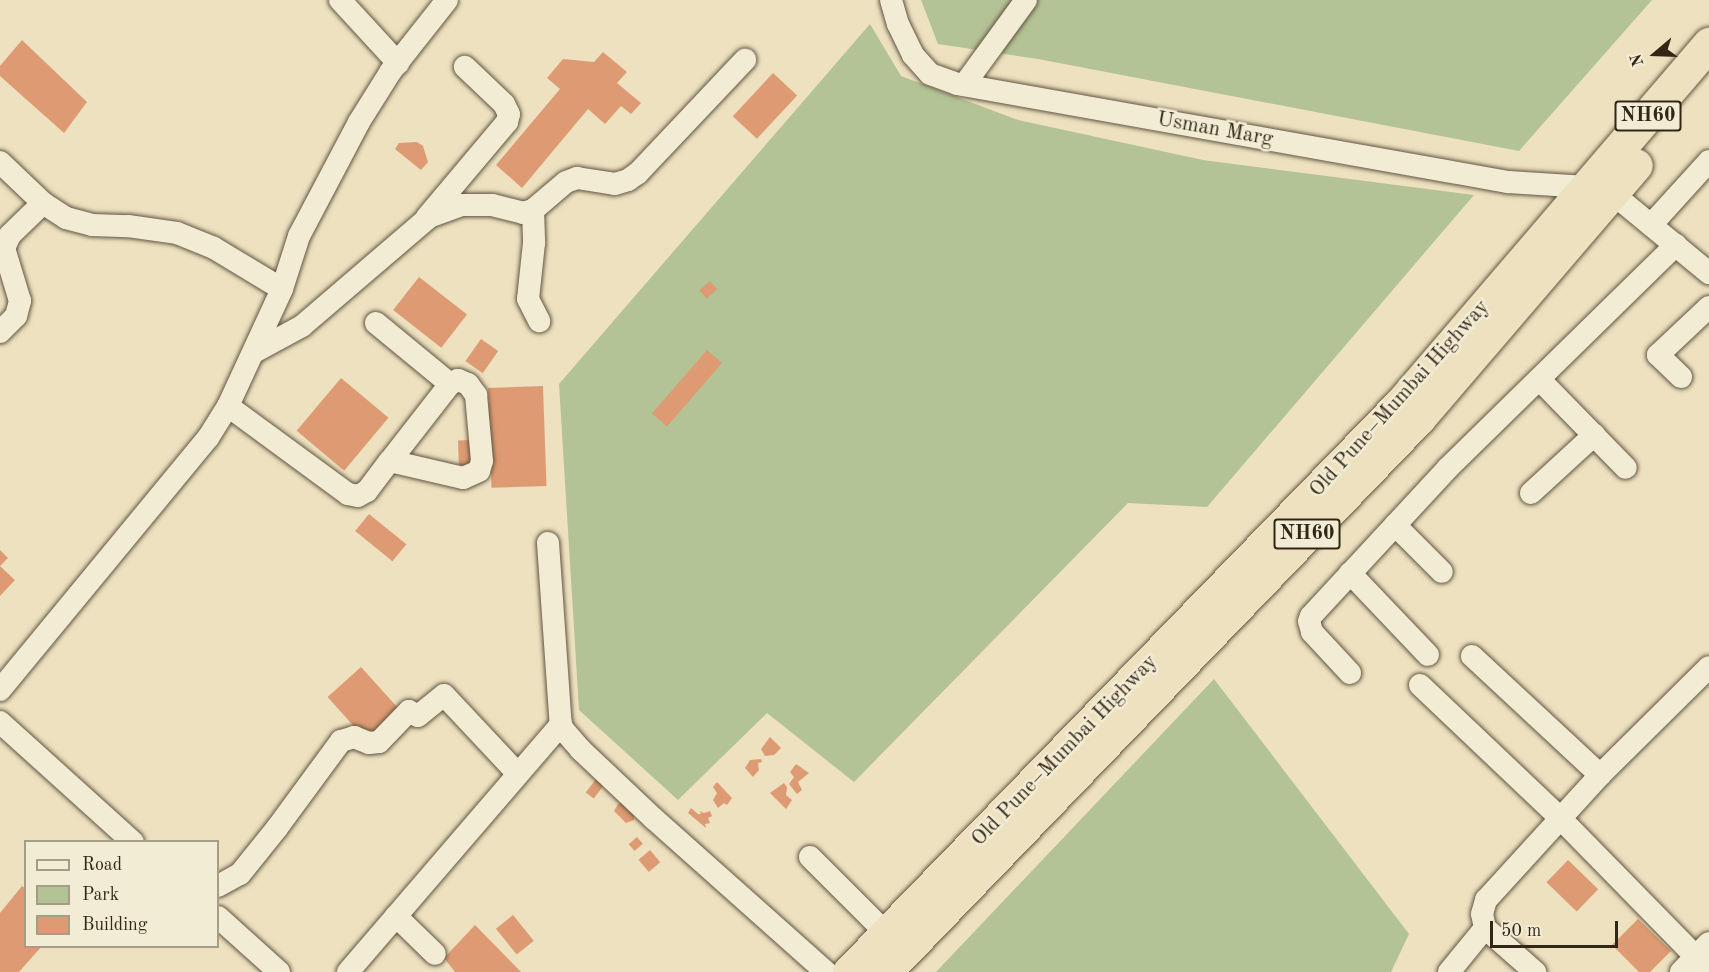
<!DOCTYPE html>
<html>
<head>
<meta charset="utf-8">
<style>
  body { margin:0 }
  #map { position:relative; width:1709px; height:972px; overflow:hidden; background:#ede1bf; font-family:"Old Standard TT",serif }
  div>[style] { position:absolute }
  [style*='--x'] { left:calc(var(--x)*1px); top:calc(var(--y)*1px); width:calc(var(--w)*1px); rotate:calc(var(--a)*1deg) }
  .green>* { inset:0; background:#b4c395 }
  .building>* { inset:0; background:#de9b73; transform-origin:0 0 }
  .roads { filter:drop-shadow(0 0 2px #615541) drop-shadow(0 0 2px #615541) }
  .minor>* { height:22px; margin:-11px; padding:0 11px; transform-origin:11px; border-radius:11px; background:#f3ecd5 }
  .highway>* { height:33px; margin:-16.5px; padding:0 16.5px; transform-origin:16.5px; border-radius:16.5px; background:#ede1bf }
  span { translate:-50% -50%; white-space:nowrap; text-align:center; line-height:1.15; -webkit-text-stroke:5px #f3ecd5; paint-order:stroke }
  .shield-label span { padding:2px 4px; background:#f3ecd5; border:2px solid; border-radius:4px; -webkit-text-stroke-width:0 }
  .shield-label { font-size:20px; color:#322617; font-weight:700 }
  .street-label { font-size:21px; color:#322617 }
  .legend { position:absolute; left:24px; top:840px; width:195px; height:108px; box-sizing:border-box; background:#f3ecd5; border:2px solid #a69d89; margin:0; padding:8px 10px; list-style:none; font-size:18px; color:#322617 }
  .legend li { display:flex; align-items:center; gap:12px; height:30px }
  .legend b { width:30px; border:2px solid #a69d89 }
  .north { position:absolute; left:1625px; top:24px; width:60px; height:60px; -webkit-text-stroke:4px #f3ecd5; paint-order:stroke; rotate:251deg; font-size:16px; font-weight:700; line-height:24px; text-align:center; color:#322617 }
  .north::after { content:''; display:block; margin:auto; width:21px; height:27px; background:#322617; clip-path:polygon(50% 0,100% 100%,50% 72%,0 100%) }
  .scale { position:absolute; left:1490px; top:921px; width:128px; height:27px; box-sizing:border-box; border:3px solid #322617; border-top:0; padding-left:8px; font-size:18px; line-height:21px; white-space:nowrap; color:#322617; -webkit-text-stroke:4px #f3ecd5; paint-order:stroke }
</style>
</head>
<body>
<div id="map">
  <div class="green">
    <i style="clip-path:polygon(921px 0,1652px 0,1519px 151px,1038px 59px,938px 44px)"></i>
    <i style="clip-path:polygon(870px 24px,901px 76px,1018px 120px,1203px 160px,1474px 195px,1207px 507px,1128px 503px,854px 782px,767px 713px,678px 800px,579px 710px,559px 384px)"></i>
    <i style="clip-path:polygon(1214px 679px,1409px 934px,1391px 972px,936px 972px)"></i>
  </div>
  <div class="building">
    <i style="clip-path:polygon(22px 40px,87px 102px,64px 133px,0 76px,0 66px)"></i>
    <i style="clip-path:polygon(603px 52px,627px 72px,617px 83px,641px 103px,631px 114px,621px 106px,605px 124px,588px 109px,522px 188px,496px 165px,560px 89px,547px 78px,563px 59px,594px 62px)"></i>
    <i style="left:773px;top:73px;width:33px;height:59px;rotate:43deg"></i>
    <i style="clip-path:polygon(417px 142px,423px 146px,428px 162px,421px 170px,395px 149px,399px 143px)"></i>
    <i style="left:419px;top:277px;width:61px;height:42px;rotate:38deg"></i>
    <i style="left:710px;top:281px;width:11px;height:14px;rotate:49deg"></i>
    <i style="left:481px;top:339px;width:21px;height:27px;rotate:35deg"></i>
    <i style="left:707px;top:350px;width:20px;height:84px;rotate:41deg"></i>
    <i style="left:341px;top:378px;width:62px;height:69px;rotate:40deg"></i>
    <i style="left:543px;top:386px;width:100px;height:55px;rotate:88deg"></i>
    <i style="left:470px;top:440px;width:25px;height:12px;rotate:88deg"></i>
    <i style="left:369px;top:514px;width:48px;height:22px;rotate:39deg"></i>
    <i style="clip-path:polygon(0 550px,8px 558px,0 566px,15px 580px,0 596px)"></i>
    <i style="left:361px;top:667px;width:58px;height:45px;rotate:48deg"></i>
    <i style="clip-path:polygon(770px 737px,781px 748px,774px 755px,765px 756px,761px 749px)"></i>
    <i style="clip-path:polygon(761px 759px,762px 762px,758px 763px,759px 770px,753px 777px,745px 768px,750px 760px)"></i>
    <i style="clip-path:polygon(796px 764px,809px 773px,798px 782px,802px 790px,797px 794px,789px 784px,794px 777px,790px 772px)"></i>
    <i style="left:596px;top:779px;width:10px;height:17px;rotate:37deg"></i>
    <i style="clip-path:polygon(717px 782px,732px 798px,727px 805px,724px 803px,718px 808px,713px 800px,717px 793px,713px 787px)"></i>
    <i style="clip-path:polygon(784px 783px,787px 787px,786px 795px,792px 800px,786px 809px,770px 793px)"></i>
    <i style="clip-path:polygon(625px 800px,634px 811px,634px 820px,626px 823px,614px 811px,618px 804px)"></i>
    <i style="clip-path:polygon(691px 808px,698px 814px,701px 814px,700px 811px,704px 813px,710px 811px,712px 816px,708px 818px,710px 823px,705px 824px,706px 828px,688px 813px)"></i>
    <i style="left:637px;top:837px;width:9px;height:11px;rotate:49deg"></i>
    <i style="left:650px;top:850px;width:16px;height:15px;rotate:50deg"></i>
    <i style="left:1568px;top:860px;width:42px;height:31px;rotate:44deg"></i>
    <i style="clip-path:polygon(22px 886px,26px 889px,26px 946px,42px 946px,19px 972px,0 972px,0 913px)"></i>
    <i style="left:513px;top:915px;width:33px;height:22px;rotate:51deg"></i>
    <i style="clip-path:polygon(1638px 919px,1671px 951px,1650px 972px,1639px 972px,1612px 945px)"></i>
    <i style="clip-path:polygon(475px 925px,521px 972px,455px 972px,444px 958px)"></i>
  </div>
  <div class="roads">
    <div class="minor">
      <i style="--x:340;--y:0;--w:86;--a:47.4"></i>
      <i style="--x:891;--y:0;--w:25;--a:74"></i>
      <i style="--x:898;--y:24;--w:34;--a:64"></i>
      <i style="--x:913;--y:55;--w:25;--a:48"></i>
      <i style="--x:930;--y:74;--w:29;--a:20"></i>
      <i style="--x:957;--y:84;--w:560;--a:10.09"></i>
      <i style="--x:1508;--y:182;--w:79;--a:3.6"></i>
      <i style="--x:964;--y:85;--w:105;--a:-53.9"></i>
      <i style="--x:0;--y:162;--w:59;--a:43.6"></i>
      <i style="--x:43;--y:203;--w:27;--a:33"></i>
      <i style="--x:66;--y:218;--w:27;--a:15"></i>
      <i style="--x:92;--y:225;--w:36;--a:2"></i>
      <i style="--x:128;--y:226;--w:49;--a:8.1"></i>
      <i style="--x:177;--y:233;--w:40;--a:22"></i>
      <i style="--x:214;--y:248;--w:79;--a:31.1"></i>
      <i style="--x:1612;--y:193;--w:126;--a:39.5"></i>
      <i style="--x:533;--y:210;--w:33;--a:88"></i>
      <i style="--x:534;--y:243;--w:56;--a:96.1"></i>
      <i style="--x:528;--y:299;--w:25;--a:63"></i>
      <i style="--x:427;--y:217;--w:124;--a:-49.9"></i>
      <i style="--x:507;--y:122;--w:8;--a:-76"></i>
      <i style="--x:509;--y:114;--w:11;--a:-117"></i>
      <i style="--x:504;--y:104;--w:54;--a:-136.5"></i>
      <i style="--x:1651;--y:225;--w:86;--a:-47.8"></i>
      <i style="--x:376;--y:323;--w:96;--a:39.5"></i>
      <i style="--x:0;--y:332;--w:23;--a:-45"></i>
      <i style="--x:16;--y:316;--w:16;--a:-75"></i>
      <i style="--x:20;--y:301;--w:55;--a:-106.8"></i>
      <i style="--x:4;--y:248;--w:14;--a:-65"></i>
      <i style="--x:10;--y:235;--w:46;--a:-44.1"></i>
      <i style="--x:254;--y:352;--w:55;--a:-28.4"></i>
      <i style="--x:302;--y:326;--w:167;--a:-40.6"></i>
      <i style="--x:429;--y:217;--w:35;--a:-20"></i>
      <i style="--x:462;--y:205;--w:30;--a:0"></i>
      <i style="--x:492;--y:205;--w:32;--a:14"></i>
      <i style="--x:523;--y:213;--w:10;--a:-17"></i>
      <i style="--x:533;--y:210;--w:43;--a:-40.3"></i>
      <i style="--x:566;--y:182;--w:12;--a:-20"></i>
      <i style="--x:577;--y:178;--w:38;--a:9"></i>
      <i style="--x:615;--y:184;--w:14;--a:-17"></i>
      <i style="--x:628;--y:180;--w:12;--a:-35"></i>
      <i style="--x:638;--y:173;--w:156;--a:-46.6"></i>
      <i style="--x:1681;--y:377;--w:32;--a:-136"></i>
      <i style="--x:1658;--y:355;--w:70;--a:-43.3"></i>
      <i style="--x:1539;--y:379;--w:124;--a:45.7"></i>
      <i style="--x:228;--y:406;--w:149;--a:36.3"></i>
      <i style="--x:348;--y:494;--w:10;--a:11"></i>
      <i style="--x:358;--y:496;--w:10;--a:-29"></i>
      <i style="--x:367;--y:491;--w:38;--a:-53"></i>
      <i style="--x:390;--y:461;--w:98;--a:-52.1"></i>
      <i style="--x:450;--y:384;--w:9;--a:-27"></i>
      <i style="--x:458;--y:380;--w:11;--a:22"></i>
      <i style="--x:468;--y:384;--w:14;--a:54"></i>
      <i style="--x:476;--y:395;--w:66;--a:84.8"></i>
      <i style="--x:482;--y:461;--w:10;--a:107"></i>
      <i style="--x:479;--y:471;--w:17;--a:156"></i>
      <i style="--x:463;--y:478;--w:75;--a:-166.9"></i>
      <i style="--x:1531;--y:493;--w:86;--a:-42.6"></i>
      <i style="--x:1395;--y:525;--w:66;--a:45"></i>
      <i style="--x:548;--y:543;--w:184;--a:86"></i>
      <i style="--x:561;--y:727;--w:30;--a:49"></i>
      <i style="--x:581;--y:750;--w:99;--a:43.4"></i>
      <i style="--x:653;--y:818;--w:232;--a:41.7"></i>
      <i style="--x:1350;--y:573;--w:113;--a:46.4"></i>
      <i style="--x:1472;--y:656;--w:175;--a:42.9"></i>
      <i style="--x:1350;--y:673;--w:56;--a:-132.8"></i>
      <i style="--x:1312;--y:632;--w:11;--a:-105"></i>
      <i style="--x:1309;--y:621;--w:5;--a:-68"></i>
      <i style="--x:1311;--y:616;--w:202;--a:-47.2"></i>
      <i style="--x:1448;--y:468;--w:319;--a:-44.4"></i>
      <i style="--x:1420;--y:685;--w:195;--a:43.5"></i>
      <i style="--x:1561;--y:819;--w:211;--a:45.6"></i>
      <i style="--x:0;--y:690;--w:327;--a:-50.5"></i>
      <i style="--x:208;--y:438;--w:38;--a:-58"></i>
      <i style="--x:228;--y:406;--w:129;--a:-65.2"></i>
      <i style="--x:282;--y:289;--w:56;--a:-72.2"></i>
      <i style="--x:299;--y:236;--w:129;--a:-62.2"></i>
      <i style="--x:359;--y:122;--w:60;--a:-57.9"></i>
      <i style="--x:391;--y:71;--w:90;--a:-51.7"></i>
      <i style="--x:0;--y:722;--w:179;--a:42.1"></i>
      <i style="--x:810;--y:857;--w:109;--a:45"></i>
      <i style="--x:218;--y:886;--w:25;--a:-29"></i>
      <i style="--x:240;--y:874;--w:59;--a:-51.2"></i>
      <i style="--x:277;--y:828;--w:108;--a:-53.7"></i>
      <i style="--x:341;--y:741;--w:14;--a:-17"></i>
      <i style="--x:354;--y:737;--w:16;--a:22"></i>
      <i style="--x:369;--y:743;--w:10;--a:-6"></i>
      <i style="--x:379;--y:742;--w:43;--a:-45.9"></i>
      <i style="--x:409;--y:711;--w:10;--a:29"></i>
      <i style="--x:418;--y:716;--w:33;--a:-39"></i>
      <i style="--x:444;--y:695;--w:108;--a:46.9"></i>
      <i style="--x:396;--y:916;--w:54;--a:44.3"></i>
      <i style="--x:218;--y:917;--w:82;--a:42"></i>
      <i style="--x:1485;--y:928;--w:67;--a:41.3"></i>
      <i style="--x:348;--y:972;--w:327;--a:-49.3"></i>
      <i style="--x:1449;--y:972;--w:57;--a:-50.7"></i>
      <i style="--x:1485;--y:928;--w:14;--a:-102"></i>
      <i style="--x:1482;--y:914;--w:15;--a:-74"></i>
      <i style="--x:1486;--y:900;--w:169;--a:-47.6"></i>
      <i style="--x:1600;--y:775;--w:153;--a:-44.7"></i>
      <i style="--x:1681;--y:972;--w:40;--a:-46"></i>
    </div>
    <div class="highway">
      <i style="--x:849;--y:972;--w:794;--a:-45.87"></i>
      <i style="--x:1402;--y:402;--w:472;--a:-49.4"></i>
      <i style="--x:885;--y:972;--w:769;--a:-46.05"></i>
      <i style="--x:1419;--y:418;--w:333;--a:-49.4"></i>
    </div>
  </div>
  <div class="shield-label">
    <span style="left:1648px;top:116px">NH60</span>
    <span style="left:1307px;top:534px">NH60</span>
  </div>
  <div class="street-label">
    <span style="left:1215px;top:130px;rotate:10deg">Usman Marg</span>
    <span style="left:1400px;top:399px;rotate:-48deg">Old Pune–Mumbai Highway</span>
    <span style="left:1065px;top:751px;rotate:-46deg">Old Pune–Mumbai Highway</span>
  </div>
  <ul class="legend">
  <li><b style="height:8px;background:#f3ecd5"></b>Road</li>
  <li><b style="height:16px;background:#b4c395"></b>Park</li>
  <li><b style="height:16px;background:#de9b73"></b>Building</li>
  </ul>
  <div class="north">N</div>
  <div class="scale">50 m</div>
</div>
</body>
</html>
